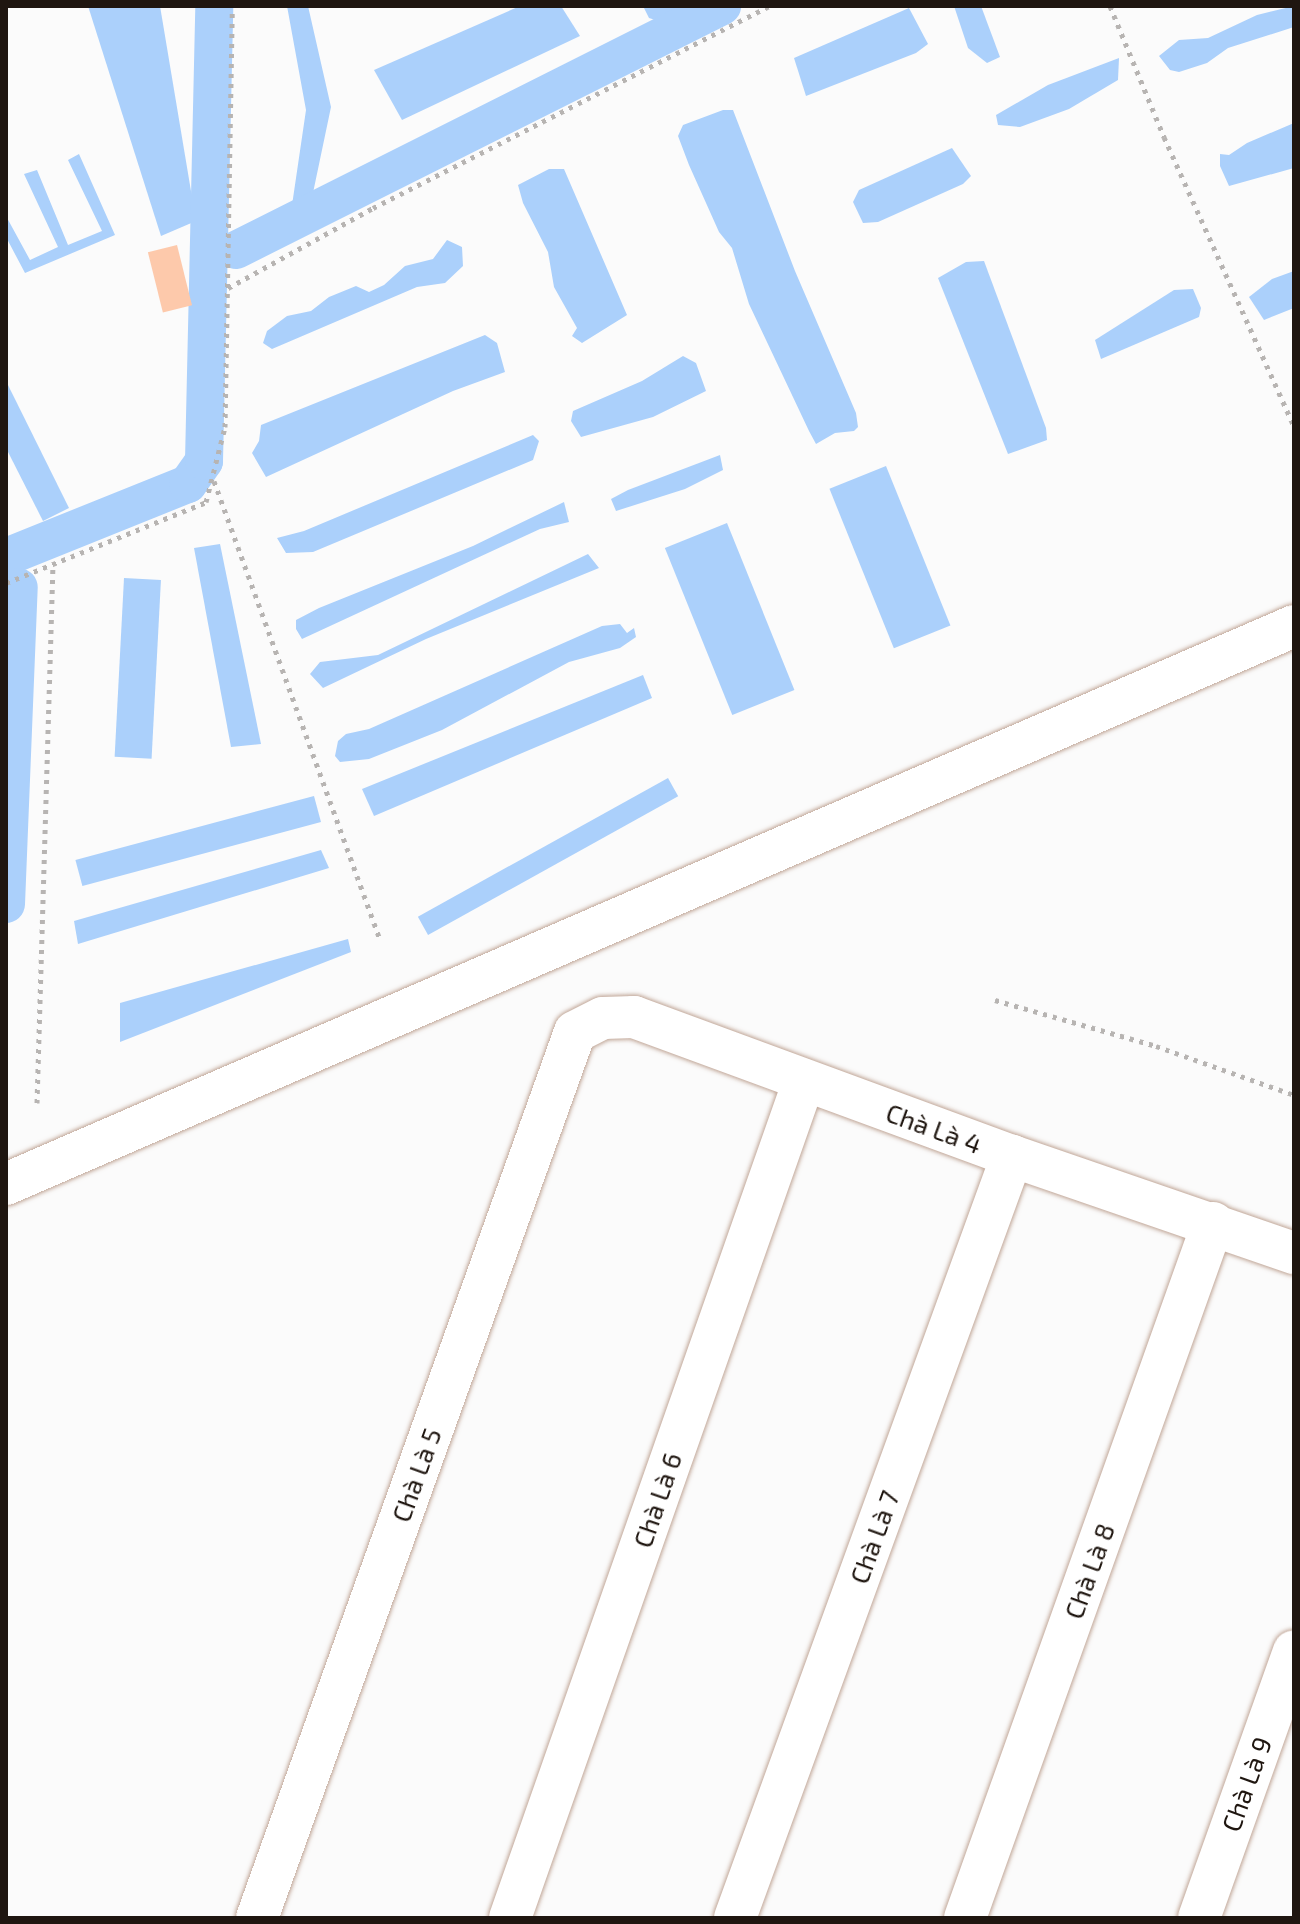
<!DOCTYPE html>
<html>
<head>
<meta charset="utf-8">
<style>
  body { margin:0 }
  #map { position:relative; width:1300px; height:1924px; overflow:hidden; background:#fbfbfb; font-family:"Exo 2",sans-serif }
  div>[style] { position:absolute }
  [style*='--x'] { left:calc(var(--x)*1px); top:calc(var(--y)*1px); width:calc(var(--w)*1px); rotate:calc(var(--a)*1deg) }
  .water>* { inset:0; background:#abd0fb; transform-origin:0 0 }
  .canal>* { height:38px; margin:-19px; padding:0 19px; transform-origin:19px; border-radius:19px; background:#abd0fb }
  .building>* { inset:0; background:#fdc9ab; transform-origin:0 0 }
  .path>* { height:5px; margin-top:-2.5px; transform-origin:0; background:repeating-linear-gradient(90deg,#b7b4b2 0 4px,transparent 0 10px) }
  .roads { filter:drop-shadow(0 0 2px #c1a798) drop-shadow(0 0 2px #c1a798) }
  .minor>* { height:42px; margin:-21px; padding:0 21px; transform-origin:21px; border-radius:21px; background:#fff }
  span { translate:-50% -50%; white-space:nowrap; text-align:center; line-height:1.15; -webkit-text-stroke:7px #fff; paint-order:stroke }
  .street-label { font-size:26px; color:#1f1610 }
  .frame { position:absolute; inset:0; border:8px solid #1f1610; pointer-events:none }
</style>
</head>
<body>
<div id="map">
  <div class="water">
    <i style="clip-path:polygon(88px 6px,160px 6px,196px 221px,161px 236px)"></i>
    <i style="clip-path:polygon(287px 6px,308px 6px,331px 107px,309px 212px,291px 212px,306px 110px)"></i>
    <i style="clip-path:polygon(520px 6px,561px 6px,580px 36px,402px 120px,374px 70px)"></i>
    <i style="clip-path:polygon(643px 6px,694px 6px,695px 7px,688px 18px,668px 24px,649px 18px)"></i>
    <i style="clip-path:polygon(954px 6px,981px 6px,1000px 57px,987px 63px,968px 48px)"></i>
    <i style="clip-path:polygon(1294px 6px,1294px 27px,1228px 48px,1207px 63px,1179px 72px,1170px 70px,1159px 56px,1179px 40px,1208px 38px,1257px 15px)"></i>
    <i style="clip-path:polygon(909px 8px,928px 44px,916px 53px,806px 96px,794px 58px)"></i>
    <i style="clip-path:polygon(1119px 58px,1118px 80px,1069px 109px,1020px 127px,998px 125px,996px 115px,1048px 85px)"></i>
    <i style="clip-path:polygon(723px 110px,733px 110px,795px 271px,856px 413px,858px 427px,854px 431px,835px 433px,816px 444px,809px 431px,749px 304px,732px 248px,719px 232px,689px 165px,678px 136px,683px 125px)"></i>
    <i style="clip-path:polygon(1294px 123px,1294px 168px,1229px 186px,1220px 166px,1220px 154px,1229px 155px,1247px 143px)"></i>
    <i style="clip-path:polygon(952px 148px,971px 176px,963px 184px,878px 222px,863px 223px,853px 202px,859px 190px)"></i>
    <i style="clip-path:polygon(79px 154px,115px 235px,25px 273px,6px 237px,6px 216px,30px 260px,58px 247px,24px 174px,37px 170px,68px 245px,102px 231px,68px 160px)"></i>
    <i style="clip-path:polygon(549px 169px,564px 169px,627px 315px,582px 343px,572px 336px,577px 328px,554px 287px,548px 252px,523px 203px,518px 185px)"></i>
    <i style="clip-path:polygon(447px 240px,462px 247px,463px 266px,445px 283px,417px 287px,272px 349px,263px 343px,267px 331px,287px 316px,311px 311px,329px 297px,356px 286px,369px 292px,384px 285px,405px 266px,433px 259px)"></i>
    <i style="clip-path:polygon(984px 261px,1046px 428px,1047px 440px,1008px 454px,938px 278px,966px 262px)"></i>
    <i style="clip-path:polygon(1294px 271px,1294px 308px,1264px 320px,1249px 297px,1272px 279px)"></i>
    <i style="clip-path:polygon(1174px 290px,1193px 289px,1201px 308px,1199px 317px,1101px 359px,1095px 340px)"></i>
    <i style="clip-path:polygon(485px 335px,497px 343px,505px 372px,453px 391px,266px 477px,252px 453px,259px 441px,261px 425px)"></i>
    <i style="clip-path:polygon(683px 356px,696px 363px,706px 391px,653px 417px,581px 437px,571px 421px,573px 411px,642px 381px)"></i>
    <i style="clip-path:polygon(6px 381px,69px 508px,43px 521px,6px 448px)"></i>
    <i style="clip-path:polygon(533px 435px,539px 441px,533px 460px,313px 552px,286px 553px,277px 538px,304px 531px)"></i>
    <i style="clip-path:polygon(720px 455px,723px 470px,685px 489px,616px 511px,611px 499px,628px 490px)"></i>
    <i style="left:886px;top:466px;width:172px;height:61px;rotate:68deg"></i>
    <i style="clip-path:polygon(564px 502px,569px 522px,540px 529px,302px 639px,296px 629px,296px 620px,319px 608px,473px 546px)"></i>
    <i style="left:727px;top:523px;width:180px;height:67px;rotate:68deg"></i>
    <i style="clip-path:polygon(220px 544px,261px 744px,231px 747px,194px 548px)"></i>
    <i style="clip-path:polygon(588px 554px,599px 568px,426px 639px,323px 688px,310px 674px,320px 662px,378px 655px)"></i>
    <i style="left:124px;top:578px;width:37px;height:179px;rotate:3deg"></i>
    <i style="clip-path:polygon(620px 624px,627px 633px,634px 628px,636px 637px,620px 648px,569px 662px,442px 730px,369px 759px,340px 762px,335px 756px,338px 741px,346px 734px,369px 729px,602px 626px)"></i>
    <i style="clip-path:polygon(643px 675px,652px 698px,374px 816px,362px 789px)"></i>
    <i style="left:668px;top:778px;width:21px;height:286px;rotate:61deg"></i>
    <i style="left:314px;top:796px;width:27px;height:247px;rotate:75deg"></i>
    <i style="clip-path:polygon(321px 850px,329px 868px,78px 944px,74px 921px)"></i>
    <i style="clip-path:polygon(348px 939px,351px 952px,120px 1042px,120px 1003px)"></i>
  </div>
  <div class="canal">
    <i style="--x:236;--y:250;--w:544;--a:-26.66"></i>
    <i style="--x:6;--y:557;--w:196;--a:-21.9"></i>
    <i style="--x:188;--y:484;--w:28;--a:-55"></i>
    <i style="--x:204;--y:461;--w:455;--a:-88.7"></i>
    <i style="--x:6;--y:904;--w:317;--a:-87.7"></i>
  </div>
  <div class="building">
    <i style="left:177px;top:245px;width:62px;height:30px;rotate:76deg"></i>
  </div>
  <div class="path">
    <i style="--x:1110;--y:6;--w:142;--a:67.6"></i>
    <i style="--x:1164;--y:137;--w:317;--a:65.8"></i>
    <i style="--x:228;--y:288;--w:166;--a:-28.9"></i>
    <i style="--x:373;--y:208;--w:445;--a:-27"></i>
    <i style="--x:214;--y:481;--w:488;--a:70.1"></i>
    <i style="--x:6;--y:583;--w:216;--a:-22"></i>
    <i style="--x:206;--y:502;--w:77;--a:-75.8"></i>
    <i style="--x:225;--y:427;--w:421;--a:-89"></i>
    <i style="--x:995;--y:1000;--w:167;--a:15.9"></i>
    <i style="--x:1156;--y:1046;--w:146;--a:19.5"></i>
    <i style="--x:37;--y:1103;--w:538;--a:-88.3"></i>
  </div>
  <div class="roads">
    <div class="minor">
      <i style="--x:6;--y:1184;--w:1404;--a:-23.42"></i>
      <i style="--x:257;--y:1918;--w:941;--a:-70.26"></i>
      <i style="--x:575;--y:1032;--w:31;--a:-27"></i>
      <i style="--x:603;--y:1018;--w:31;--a:-2"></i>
      <i style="--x:634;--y:1017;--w:403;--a:20.2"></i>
      <i style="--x:1012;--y:1156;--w:298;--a:19"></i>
      <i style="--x:510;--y:1918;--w:887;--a:-70.65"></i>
      <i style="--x:735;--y:1918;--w:811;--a:-70.02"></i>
      <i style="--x:965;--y:1918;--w:738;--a:-70.36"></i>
      <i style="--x:1199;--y:1918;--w:283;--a:-70.4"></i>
    </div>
  </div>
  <div class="street-label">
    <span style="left:934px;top:1128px;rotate:20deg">Chà Là 4</span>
    <span style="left:416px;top:1475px;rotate:-70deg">Chà Là 5</span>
    <span style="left:657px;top:1500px;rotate:-71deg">Chà Là 6</span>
    <span style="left:874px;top:1537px;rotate:-70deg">Chà Là 7</span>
    <span style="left:1089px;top:1571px;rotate:-70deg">Chà Là 8</span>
    <span style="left:1246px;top:1784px;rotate:-70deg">Chà Là 9</span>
  </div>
  <div class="frame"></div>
</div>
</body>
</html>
